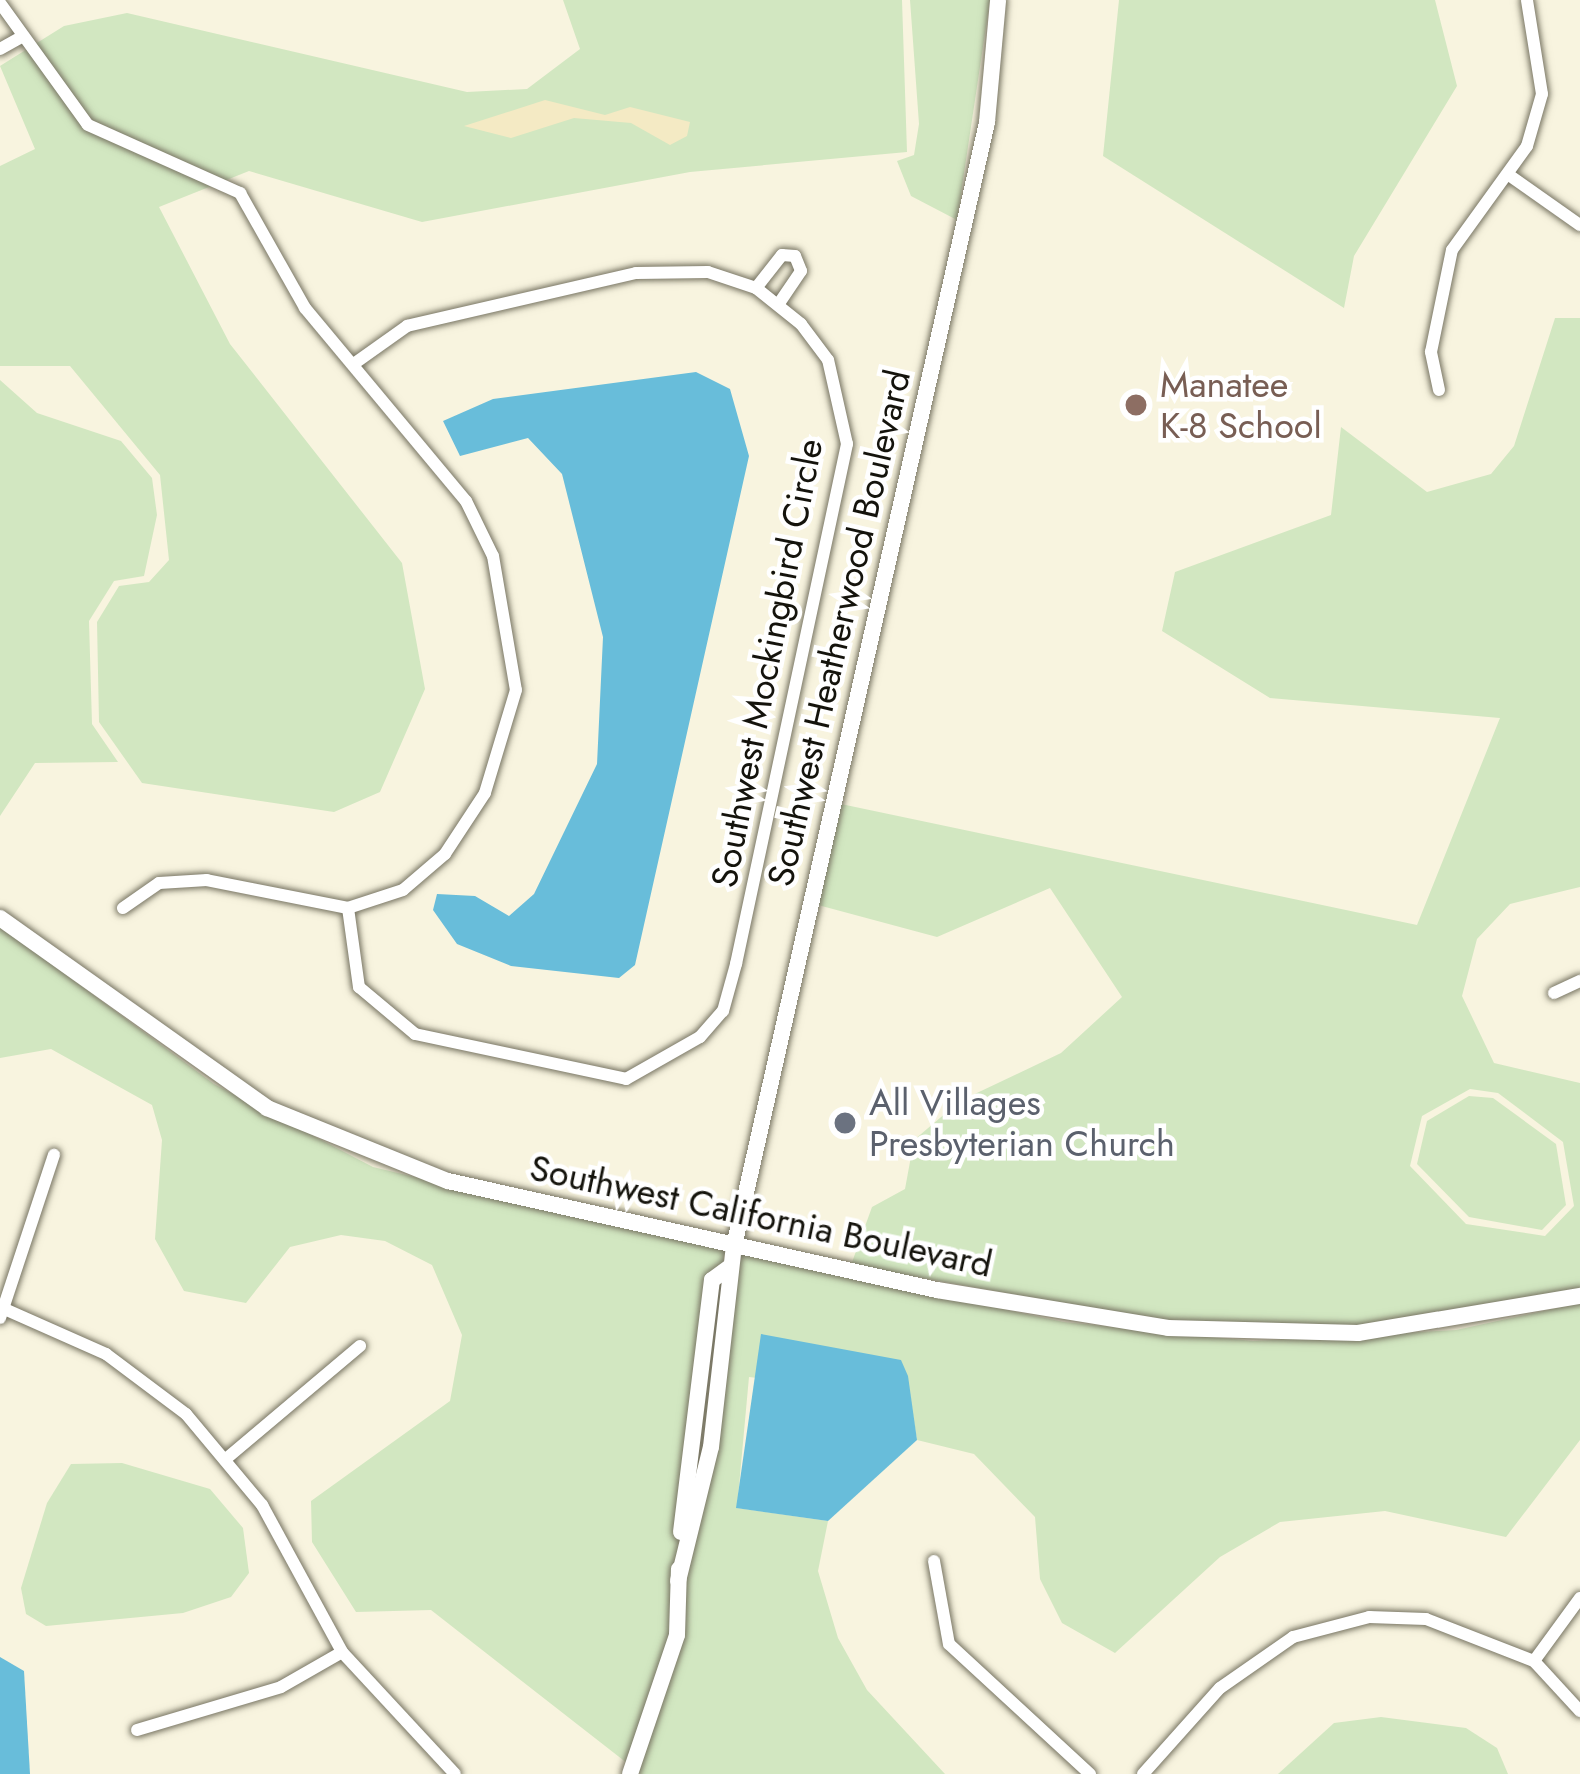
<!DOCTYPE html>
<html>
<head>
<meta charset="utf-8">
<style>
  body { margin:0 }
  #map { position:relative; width:1580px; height:1774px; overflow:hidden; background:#f8f4df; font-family:Jost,sans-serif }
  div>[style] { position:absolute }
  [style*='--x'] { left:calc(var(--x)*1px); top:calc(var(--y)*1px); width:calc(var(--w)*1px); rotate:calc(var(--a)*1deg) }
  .green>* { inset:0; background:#d2e7c1 }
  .sand>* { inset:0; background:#f4eac4 }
  .water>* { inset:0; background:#68bdda }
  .roads { filter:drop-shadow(0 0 3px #787563) drop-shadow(0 0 3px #787563) }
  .street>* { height:12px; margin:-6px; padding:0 6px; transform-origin:6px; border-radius:6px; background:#fff }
  .secondary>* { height:16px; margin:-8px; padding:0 8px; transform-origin:8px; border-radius:8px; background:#fff }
  .dots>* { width:33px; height:33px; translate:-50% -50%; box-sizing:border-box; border:6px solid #fff; border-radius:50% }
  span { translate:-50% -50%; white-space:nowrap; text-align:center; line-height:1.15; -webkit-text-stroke:9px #fff; paint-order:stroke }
  .education-label { font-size:36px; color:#785e54 }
  .left { translate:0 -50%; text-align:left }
  .street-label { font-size:36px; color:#14130c }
  .worship-label { font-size:36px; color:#5b616d }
</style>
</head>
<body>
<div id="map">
  <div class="green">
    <i style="clip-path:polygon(563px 0,902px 0,907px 152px,690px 172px,422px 222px,249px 171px,159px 207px,230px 344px,402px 563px,425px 689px,380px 792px,334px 812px,142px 783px,99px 722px,97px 622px,119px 586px,149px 582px,169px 560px,160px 475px,70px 366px,0 366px,0 166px,35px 149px,0 66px,64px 26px,127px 13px,467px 92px,527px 89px,580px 49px)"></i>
    <i style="clip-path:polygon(910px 0,990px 0,957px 220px,911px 196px,897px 161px,914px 155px,919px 124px)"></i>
    <i style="clip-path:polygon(1119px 0,1435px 0,1457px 86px,1354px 256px,1344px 308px,1103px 156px)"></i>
    <i style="clip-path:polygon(evenodd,1555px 318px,1580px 318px,1580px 887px,1510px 904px,1477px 939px,1462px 996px,1494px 1063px,1580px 1083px,1580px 1289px,1358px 1326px,1168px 1322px,851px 1265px,872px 1207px,905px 1189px,914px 1140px,960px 1101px,1061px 1053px,1122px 997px,1050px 888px,937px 937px,818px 905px,841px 804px,1417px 925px,1500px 718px,1270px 698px,1162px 631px,1175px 572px,1331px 515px,1341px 427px,1427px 492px,1491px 474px,1514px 446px,1555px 318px,1470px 1089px,1498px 1093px,1563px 1142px,1574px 1206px,1545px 1236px,1466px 1224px,1410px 1166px,1422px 1116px,1470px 1089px)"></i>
    <i style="clip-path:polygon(0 380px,37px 413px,121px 441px,152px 478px,157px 515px,144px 576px,114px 581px,89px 621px,92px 724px,118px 762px,35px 763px,0 816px)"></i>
    <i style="clip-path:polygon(0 926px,214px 1084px,373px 1167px,725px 1251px,690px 1453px,704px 1454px,740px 1254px,1064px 1322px,1253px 1341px,1456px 1330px,1580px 1303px,1580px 1440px,1506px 1537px,1385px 1511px,1280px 1522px,1220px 1557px,1115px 1653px,1062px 1623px,1040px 1579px,1035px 1517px,974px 1454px,917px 1440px,910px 1397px,749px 1377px,737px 1508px,828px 1521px,818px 1571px,838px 1638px,867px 1690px,945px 1774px,641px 1774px,431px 1610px,356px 1612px,312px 1542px,311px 1501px,450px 1401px,462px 1335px,432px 1265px,385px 1241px,341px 1235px,290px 1247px,246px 1303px,184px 1291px,155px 1239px,162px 1140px,152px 1105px,51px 1049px,0 1058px)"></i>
    <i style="clip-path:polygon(1469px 1096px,1493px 1098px,1556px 1144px,1566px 1205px,1542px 1230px,1469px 1217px,1417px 1164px,1427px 1121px)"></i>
    <i style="clip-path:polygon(122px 1463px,210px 1489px,243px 1528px,249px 1573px,231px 1597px,183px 1613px,46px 1626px,26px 1614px,21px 1588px,47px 1503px,71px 1464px)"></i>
    <i style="clip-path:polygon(1381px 1717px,1466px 1728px,1497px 1748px,1508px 1774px,1278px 1774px,1334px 1723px)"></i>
  </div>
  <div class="sand">
    <i style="clip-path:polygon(545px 100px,605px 115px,630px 107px,690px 122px,687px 136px,670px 145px,631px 123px,574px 118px,511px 138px,464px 126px)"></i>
  </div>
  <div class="water">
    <i style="clip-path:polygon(696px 372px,730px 389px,749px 456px,635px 965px,619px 978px,511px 966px,457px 944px,433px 910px,437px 894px,475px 896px,509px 916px,534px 894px,597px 764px,603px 637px,562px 474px,528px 438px,460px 456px,443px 421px,493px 399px)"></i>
    <i style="clip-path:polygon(761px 1334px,901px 1360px,908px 1376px,917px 1440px,828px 1521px,736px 1508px)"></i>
    <i style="clip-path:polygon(0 1657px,24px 1671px,30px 1774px,0 1774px)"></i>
  </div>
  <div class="roads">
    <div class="street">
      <i style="--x:0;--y:3;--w:150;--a:54.2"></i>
      <i style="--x:88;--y:125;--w:167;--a:24.1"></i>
      <i style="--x:240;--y:193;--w:132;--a:60.5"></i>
      <i style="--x:305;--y:308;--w:251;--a:50.2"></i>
      <i style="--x:466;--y:501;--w:61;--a:63.9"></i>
      <i style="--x:493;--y:556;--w:136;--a:80.3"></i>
      <i style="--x:516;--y:690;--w:108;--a:106.8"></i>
      <i style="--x:485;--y:793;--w:73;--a:123.3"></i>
      <i style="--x:445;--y:854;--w:55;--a:139.4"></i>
      <i style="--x:403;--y:890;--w:58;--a:161.9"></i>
      <i style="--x:348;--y:908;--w:144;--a:-168.8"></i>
      <i style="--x:207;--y:880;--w:48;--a:176.4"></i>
      <i style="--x:159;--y:883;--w:44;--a:145.2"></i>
      <i style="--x:0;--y:49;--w:23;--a:-29"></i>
      <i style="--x:1509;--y:175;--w:87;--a:35.2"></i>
      <i style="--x:756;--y:288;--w:42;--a:-51.8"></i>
      <i style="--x:782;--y:255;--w:13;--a:4"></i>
      <i style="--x:795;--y:256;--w:16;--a:68"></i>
      <i style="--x:801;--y:271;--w:41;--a:124.1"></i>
      <i style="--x:1439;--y:390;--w:39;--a:-102"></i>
      <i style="--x:1431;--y:352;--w:104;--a:-78.4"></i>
      <i style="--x:1452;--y:250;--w:128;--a:-54.2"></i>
      <i style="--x:1527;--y:146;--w:54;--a:-73.9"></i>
      <i style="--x:1542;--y:94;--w:95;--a:-99.1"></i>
      <i style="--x:348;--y:908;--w:80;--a:82.1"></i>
      <i style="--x:359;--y:987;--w:73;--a:40"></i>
      <i style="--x:415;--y:1034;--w:216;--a:12"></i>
      <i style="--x:626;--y:1079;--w:85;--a:-29.6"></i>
      <i style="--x:700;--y:1037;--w:35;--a:-49"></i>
      <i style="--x:723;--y:1011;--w:49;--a:-74.5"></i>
      <i style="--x:736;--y:964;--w:532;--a:-77.95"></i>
      <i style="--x:847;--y:444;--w:86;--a:-102.7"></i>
      <i style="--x:828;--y:360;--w:45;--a:-126.9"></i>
      <i style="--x:801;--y:324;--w:58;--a:-141.3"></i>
      <i style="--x:756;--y:288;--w:51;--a:-161.6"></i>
      <i style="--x:708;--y:272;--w:72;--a:179.2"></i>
      <i style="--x:636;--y:273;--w:235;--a:167"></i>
      <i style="--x:407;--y:326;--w:64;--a:144.6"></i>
      <i style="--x:1554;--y:993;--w:29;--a:-25"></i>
      <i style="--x:0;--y:1307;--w:116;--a:23.9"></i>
      <i style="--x:106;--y:1354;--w:100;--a:36.9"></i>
      <i style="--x:186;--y:1414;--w:119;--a:50.1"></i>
      <i style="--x:262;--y:1505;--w:167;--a:61.4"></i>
      <i style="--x:342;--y:1652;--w:166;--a:47.2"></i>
      <i style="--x:0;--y:1318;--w:172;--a:-71.7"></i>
      <i style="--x:227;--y:1458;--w:174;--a:-40.1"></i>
      <i style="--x:934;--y:1561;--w:84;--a:79.8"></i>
      <i style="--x:949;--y:1644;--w:192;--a:42.7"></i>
      <i style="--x:1534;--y:1661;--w:68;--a:47.4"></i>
      <i style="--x:137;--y:1730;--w:150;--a:-16.6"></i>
      <i style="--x:281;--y:1687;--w:70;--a:-29.8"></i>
      <i style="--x:1143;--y:1774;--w:115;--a:-48.2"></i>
      <i style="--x:1220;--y:1688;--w:89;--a:-34.9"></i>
      <i style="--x:1293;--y:1637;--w:79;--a:-14.7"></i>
      <i style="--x:1369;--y:1617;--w:57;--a:2"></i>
      <i style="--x:1426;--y:1619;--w:116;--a:21.3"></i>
      <i style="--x:1534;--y:1661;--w:78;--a:-53.9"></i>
    </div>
    <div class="secondary">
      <i style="--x:0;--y:918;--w:328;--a:35.4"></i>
      <i style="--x:267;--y:1108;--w:195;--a:22"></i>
      <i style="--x:448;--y:1181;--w:501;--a:12.57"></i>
      <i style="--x:937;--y:1290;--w:234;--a:9.3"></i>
      <i style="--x:1168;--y:1328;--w:190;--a:1.5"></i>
      <i style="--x:1358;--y:1333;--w:225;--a:-9.5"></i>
      <i style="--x:681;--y:1532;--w:254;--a:-83"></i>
      <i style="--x:712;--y:1280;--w:22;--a:-36"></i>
      <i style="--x:678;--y:1581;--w:138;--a:-76.2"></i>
      <i style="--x:711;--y:1447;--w:202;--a:-83.5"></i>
      <i style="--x:734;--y:1246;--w:1152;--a:-77.31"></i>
      <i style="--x:987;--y:122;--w:122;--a:-84.8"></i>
      <i style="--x:630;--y:1774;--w:147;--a:-71.3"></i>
      <i style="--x:677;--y:1635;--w:66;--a:-88.3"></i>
    </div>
  </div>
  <div class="dots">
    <i style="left:1136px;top:405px;background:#8d6e63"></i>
    <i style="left:845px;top:1123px;background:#6b7280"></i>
  </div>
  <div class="education-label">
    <span class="left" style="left:1160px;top:405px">Manatee<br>K-8 School</span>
  </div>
  <div class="street-label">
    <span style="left:839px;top:628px;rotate:-77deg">Southwest Heatherwood Boulevard</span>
    <span style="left:767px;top:663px;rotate:-79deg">Southwest Mockingbird Circle</span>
    <span style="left:761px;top:1216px;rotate:12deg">Southwest California Boulevard</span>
  </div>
  <div class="worship-label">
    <span class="left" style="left:869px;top:1123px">All Villages<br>Presbyterian Church</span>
  </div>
</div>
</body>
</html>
